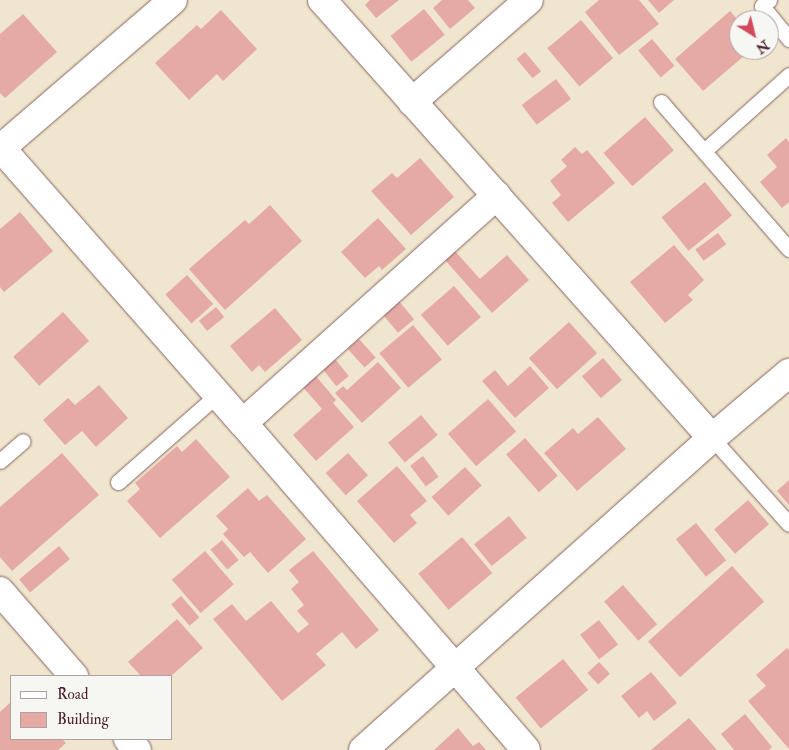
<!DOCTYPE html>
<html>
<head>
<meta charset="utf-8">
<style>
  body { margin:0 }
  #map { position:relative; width:789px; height:750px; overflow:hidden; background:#f0e5cd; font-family:"IM FELL Double Pica",serif }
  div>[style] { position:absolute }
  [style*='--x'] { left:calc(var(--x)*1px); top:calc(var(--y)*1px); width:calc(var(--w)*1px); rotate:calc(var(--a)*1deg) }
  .building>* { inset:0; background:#e6aaa5; transform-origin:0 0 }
  .roads { filter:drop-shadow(0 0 1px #846464) drop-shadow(0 0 1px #846464) }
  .lane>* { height:15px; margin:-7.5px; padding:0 7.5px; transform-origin:7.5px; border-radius:7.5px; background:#fff }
  .street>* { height:28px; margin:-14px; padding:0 14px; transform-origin:14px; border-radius:14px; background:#fff }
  span { translate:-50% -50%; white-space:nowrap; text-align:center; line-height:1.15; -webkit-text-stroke:4px #f6f6f2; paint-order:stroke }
  .legend { position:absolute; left:10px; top:675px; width:162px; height:65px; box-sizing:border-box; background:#f6f6f2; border:1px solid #b1a0a2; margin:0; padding:6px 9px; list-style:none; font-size:15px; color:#4a1f2b }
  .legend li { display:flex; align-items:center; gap:10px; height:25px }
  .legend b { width:25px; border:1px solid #b1a0a2 }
  .north { position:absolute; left:729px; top:10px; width:50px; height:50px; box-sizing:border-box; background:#f6f6f2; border:1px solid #b1a0a2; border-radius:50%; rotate:144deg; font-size:14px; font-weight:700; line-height:20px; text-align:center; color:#4a1f2b }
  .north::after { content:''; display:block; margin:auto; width:18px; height:22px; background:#d1495b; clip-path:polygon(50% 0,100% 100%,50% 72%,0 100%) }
</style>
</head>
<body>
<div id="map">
  <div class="building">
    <i style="clip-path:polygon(370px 0,399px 0,376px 18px,365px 5px)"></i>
    <i style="clip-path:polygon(442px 0,468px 0,475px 8px,450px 29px,433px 8px)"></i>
    <i style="clip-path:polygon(599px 0,639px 0,659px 24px,619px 55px,585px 12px)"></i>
    <i style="clip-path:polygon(648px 0,674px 0,659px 13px)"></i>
    <i style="left:424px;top:9px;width:33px;height:43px;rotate:51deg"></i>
    <i style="clip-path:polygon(221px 10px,257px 49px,223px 81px,217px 74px,189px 100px,155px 63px,197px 25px,201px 29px)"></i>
    <i style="clip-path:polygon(730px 11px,739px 21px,739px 50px,751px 50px,703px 91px,675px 59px)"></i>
    <i style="clip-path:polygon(23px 14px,57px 52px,5px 98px,0 93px,0 34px)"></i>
    <i style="left:581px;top:20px;width:50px;height:44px;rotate:50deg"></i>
    <i style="left:652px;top:39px;width:35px;height:18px;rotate:50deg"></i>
    <i style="left:525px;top:52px;width:25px;height:11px;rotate:50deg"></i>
    <i style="left:556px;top:79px;width:25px;height:43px;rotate:53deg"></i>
    <i style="left:645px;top:117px;width:44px;height:55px;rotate:49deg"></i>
    <i style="clip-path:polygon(786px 138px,789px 142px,789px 202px,782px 208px,760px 182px,777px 167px,767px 155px)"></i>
    <i style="clip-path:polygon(575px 147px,582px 154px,587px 150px,615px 183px,568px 222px,552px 203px,561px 195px,550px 181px,567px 166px,561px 160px)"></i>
    <i style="clip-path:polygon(420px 158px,454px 197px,411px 235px,371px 191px,392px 173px,397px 178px)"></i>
    <i style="left:705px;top:182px;width:43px;height:56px;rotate:51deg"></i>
    <i style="clip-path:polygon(270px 205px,302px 241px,225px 310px,189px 269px,245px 220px,249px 224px)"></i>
    <i style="clip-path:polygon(20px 212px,53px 251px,4px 292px,0 287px,0 229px)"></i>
    <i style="clip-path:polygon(378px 218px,406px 249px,382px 270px,379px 266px,365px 278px,341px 252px)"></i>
    <i style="left:718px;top:233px;width:14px;height:28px;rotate:54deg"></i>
    <i style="clip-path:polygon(674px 245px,704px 280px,688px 295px,693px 300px,665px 323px,630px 282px)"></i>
    <i style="clip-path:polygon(455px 251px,480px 279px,507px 255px,529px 280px,492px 313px,445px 260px)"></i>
    <i style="left:187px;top:275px;width:39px;height:29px;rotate:48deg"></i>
    <i style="left:454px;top:286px;width:41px;height:44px;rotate:49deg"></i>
    <i style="left:398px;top:300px;width:25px;height:21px;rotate:50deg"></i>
    <i style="left:216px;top:307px;width:13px;height:22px;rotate:51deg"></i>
    <i style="clip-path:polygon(275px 308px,302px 340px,265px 372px,259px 365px,252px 372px,230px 346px)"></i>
    <i style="left:63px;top:312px;width:39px;height:67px;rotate:48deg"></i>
    <i style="left:569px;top:322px;width:42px;height:54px;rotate:48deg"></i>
    <i style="left:413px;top:325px;width:45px;height:44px;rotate:50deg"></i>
    <i style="left:359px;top:339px;width:25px;height:15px;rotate:48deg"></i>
    <i style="left:603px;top:358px;width:29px;height:28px;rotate:49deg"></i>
    <i style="left:335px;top:359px;width:22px;height:16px;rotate:51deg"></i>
    <i style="clip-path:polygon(378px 362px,401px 388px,362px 423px,335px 393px,343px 386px,347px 390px)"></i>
    <i style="clip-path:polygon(530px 366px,549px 388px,515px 418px,482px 381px,495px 370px,508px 386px)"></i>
    <i style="clip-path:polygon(315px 375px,336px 400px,333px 403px,354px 427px,316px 461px,293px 435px,322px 409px,302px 386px)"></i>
    <i style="clip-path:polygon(99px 385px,128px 418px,96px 447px,82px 431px,65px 445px,43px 420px,68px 398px,75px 405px)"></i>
    <i style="left:488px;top:399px;width:43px;height:53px;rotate:49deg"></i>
    <i style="left:421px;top:415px;width:26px;height:43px;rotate:50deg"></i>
    <i style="clip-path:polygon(598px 417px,626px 449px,577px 491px,544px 453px,573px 428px,578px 434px)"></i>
    <i style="left:525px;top:438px;width:50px;height:25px;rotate:49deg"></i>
    <i style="clip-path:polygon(196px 439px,230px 477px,160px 538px,127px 501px,140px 489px,135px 483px,177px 446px,182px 452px)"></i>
    <i style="clip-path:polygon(62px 453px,99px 495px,12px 571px,0 557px,0 507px)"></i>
    <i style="left:348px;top:453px;width:30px;height:30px;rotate:48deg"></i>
    <i style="left:423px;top:456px;width:26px;height:16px;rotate:53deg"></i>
    <i style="clip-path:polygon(397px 466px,427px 501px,410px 515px,417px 523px,394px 543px,357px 501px)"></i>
    <i style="left:465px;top:467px;width:25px;height:45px;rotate:48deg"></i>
    <i style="clip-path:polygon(789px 480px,789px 505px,777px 491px)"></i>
    <i style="clip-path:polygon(248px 488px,259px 501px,267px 495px,306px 539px,268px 573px,250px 552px,244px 557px,223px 534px,228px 529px,216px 516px)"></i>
    <i style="left:748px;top:500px;width:32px;height:45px;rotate:49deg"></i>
    <i style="left:509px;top:516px;width:28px;height:45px;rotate:51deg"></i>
    <i style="left:696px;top:523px;width:48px;height:26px;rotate:51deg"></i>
    <i style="left:462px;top:537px;width:47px;height:57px;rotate:50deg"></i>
    <i style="left:222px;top:540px;width:26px;height:15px;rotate:50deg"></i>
    <i style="left:59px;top:546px;width:17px;height:52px;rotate:50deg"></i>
    <i style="left:205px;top:551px;width:44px;height:44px;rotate:49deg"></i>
    <i style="clip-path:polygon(313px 551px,379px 630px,356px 649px,342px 632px,316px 654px,326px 665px,282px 701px,213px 619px,232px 604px,246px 621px,271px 601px,298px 633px,309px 624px,297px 611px,304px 605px,291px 589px,299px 582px,289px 570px)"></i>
    <i style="left:732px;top:566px;width:48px;height:113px;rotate:48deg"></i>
    <i style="left:623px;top:585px;width:52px;height:25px;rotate:49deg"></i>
    <i style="left:181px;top:596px;width:28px;height:13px;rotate:49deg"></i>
    <i style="clip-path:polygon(177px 619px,203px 648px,171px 676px,141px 676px,128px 662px)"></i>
    <i style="left:599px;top:620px;width:31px;height:24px;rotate:52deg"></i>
    <i style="clip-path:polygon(787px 648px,789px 650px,789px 749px,748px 701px,766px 686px,756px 675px)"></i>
    <i style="left:563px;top:659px;width:40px;height:61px;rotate:51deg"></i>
    <i style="left:599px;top:662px;width:16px;height:16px;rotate:47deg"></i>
    <i style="clip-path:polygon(651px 672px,677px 703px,654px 721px,647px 711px,639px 718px,621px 696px)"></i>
    <i style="clip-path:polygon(11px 702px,11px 739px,62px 739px,66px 743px,58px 750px,0 750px,0 712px)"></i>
    <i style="clip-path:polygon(745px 714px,772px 747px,769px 750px,734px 750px,721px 734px)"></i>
    <i style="clip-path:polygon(689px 718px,717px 750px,651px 750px)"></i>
    <i style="clip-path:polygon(458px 728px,473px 746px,479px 742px,486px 750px,434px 750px)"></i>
  </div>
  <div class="roads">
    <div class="lane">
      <i style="--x:769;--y:0;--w:9;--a:139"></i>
      <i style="--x:762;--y:6;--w:43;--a:50.7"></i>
      <i style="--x:661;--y:102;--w:195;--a:49"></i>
      <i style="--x:704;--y:151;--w:114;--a:-41.8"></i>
      <i style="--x:712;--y:438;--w:115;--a:48.2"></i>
      <i style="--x:0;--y:461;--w:30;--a:-41"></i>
      <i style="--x:118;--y:482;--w:133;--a:-41.3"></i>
    </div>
    <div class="street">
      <i style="--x:322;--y:0;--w:586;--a:48.32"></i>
      <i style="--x:412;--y:102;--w:155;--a:-41.1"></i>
      <i style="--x:1;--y:148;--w:366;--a:48.7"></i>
      <i style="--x:243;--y:423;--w:432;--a:49.1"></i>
      <i style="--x:0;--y:149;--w:228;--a:-40.7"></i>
      <i style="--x:243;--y:423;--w:341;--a:-41.9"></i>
      <i style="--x:0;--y:591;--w:113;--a:49"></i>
      <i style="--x:128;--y:739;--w:14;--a:51"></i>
      <i style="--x:363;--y:750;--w:468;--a:-41.8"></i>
      <i style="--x:712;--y:438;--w:101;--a:-40.2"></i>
    </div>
  </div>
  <ul class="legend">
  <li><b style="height:6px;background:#fff"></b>Road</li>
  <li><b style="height:14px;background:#e6aaa5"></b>Building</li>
  </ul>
  <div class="north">N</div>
</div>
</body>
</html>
